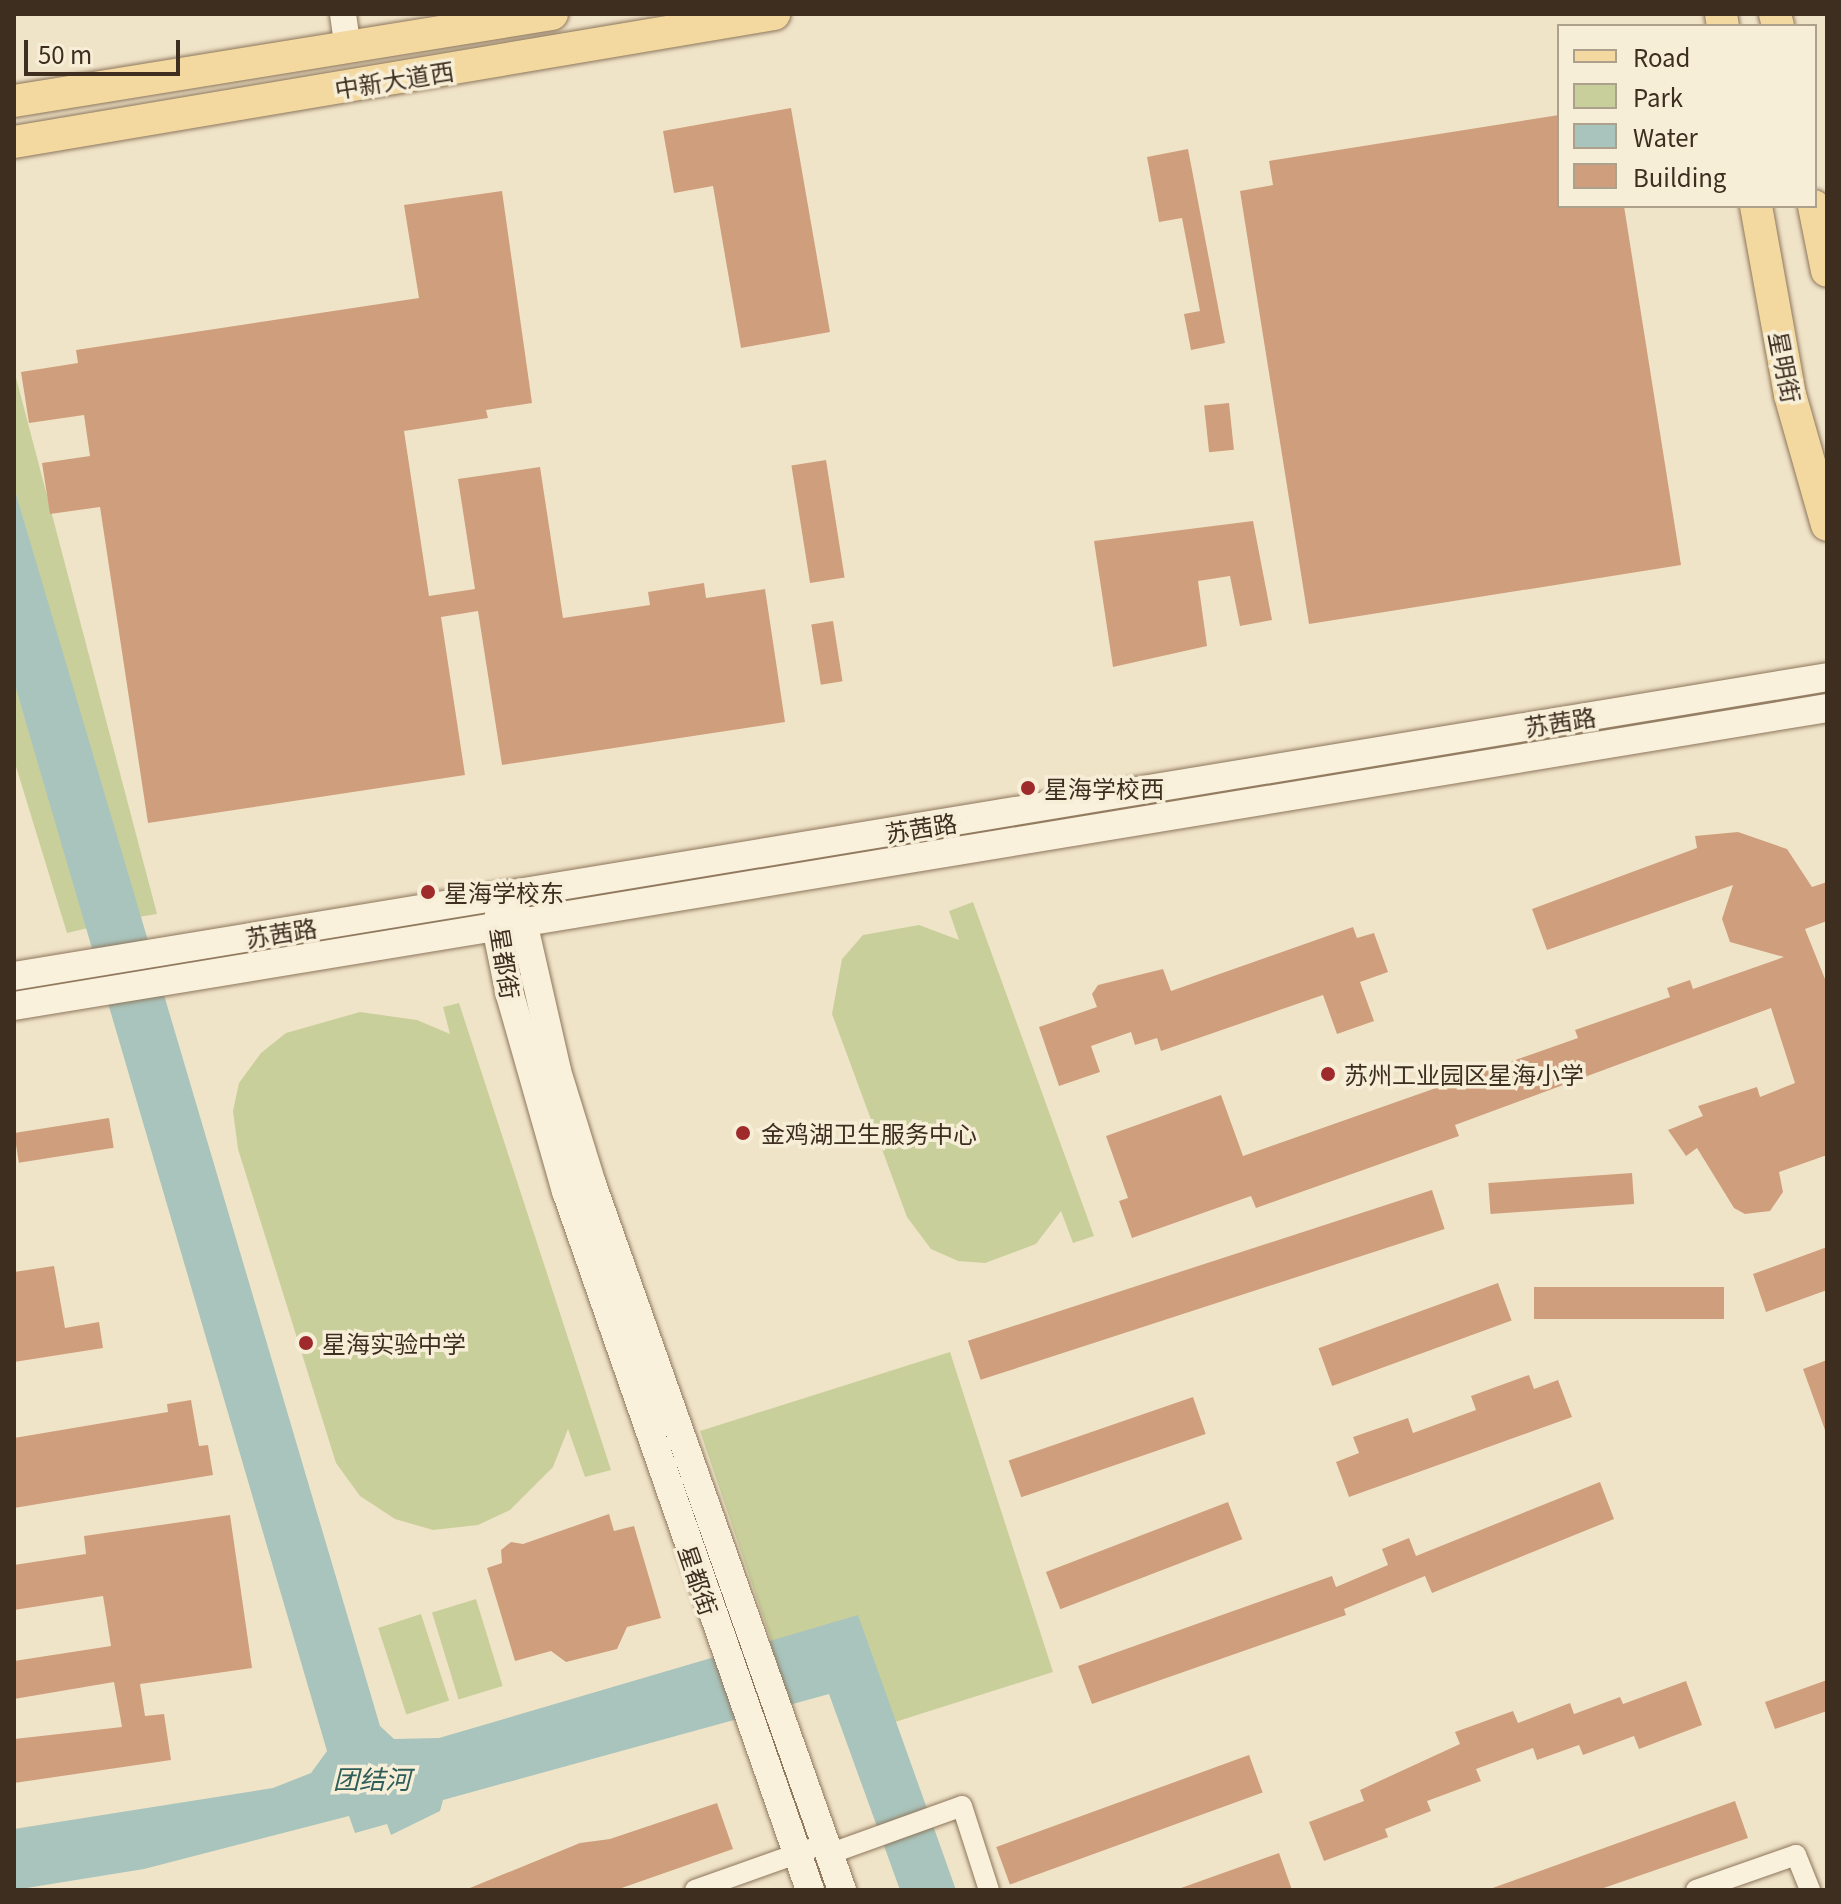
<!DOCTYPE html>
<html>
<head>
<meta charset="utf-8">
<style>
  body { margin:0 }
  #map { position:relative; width:1841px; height:1904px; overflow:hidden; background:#f0e4c8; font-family:Georgia,"Noto Sans SC",serif }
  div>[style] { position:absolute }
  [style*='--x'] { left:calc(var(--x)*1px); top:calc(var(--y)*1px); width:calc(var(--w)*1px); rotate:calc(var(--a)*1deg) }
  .green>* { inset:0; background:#c9cf9b; transform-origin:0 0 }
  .water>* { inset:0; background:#a9c4bc }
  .building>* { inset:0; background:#cf9f7d; transform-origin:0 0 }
  .roads { filter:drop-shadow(0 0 2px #8d765c) drop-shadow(0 0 2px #8d765c) }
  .minor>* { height:20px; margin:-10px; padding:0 10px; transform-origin:10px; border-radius:10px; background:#faf1dc }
  .tertiary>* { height:26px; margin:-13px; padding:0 13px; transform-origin:13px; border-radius:13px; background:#faf1dc }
  .secondary>* { height:28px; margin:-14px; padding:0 14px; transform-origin:14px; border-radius:14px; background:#faf1dc }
  .primary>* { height:32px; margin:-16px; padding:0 16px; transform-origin:16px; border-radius:16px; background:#f3d9a0 }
  .dots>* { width:22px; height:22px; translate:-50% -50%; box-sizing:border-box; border:4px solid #f7eed8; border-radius:50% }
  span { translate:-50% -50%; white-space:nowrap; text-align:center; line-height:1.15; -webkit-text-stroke:7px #f7eed8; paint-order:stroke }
  .street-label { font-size:24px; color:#3d2e20 }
  .poi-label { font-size:24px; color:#3d2e20 }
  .left { translate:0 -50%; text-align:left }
  .water-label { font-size:26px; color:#2f5d5a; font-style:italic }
  .frame { position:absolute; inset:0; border:16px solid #3d2e20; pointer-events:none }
  .legend { position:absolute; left:1557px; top:24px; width:260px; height:184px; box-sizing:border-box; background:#f7eed8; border:2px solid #ada18e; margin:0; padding:10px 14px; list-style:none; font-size:24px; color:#3d2e20 }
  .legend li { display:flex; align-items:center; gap:16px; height:40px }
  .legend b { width:40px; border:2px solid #ada18e }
  .scale { position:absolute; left:24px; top:40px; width:156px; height:36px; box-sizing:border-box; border:4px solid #3d2e20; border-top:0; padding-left:10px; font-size:24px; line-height:28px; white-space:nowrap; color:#3d2e20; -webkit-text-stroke:6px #f7eed8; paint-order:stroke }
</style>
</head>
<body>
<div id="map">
  <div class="green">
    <i style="clip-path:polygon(14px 370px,157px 914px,138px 917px,14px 487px)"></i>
    <i style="clip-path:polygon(14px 682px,88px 928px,67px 933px,14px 760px)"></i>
    <i style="clip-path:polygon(973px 902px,1094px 1236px,1073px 1243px,1061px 1211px,1036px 1244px,985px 1263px,958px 1261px,931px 1249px,907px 1217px,832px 1014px,842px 959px,863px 935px,919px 925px,959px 940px,949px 911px)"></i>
    <i style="clip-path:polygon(459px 1003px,611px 1470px,585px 1477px,568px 1429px,553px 1467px,510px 1510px,478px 1525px,433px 1530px,395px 1519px,360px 1496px,336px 1463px,238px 1149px,233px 1111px,239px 1083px,261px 1053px,286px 1033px,360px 1012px,417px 1020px,450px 1034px,443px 1007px)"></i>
    <i style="clip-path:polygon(950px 1352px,1053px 1672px,895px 1722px,858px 1616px,772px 1643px,700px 1431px)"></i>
    <i style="left:476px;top:1599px;width:91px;height:46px;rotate:73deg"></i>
    <i style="left:421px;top:1614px;width:91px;height:45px;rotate:72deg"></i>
  </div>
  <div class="water">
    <i style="clip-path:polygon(14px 487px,380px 1726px,394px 1739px,439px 1738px,858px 1615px,956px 1890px,900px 1890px,829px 1694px,443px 1800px,440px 1811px,391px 1835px,387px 1824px,355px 1833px,349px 1816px,144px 1869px,14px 1890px,14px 1829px,273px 1788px,311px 1773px,327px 1751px,14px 682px)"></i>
  </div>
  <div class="building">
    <i style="clip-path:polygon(791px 108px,830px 332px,741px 348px,713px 186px,674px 193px,663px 131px)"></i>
    <i style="clip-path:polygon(1559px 115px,1559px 206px,1624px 206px,1681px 565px,1309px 624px,1240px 191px,1273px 185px,1269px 161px)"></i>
    <i style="clip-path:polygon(1188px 149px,1225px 343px,1191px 350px,1184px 314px,1200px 311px,1182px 218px,1159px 222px,1147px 157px)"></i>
    <i style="clip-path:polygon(502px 191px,532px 403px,486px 410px,488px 418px,404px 431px,429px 596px,475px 589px,458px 479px,540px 467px,563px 618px,650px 605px,648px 592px,704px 583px,706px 598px,765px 589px,785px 722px,502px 765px,478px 611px,441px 617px,465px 775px,148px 823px,100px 507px,50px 514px,42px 463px,90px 456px,84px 415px,29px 423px,21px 372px,78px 363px,76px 350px,419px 298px,404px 205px)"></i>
    <i style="left:1229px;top:403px;width:47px;height:25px;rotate:84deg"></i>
    <i style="left:826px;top:460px;width:119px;height:35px;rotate:81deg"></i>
    <i style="clip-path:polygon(1253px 521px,1272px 620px,1240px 626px,1230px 576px,1198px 581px,1207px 646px,1113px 667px,1094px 541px)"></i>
    <i style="left:833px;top:621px;width:61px;height:22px;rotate:81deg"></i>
    <i style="clip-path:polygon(1738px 832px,1787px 849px,1812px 887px,1827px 882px,1827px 921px,1805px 929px,1827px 984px,1827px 1155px,1779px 1172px,1783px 1192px,1770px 1211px,1745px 1214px,1734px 1208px,1697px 1148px,1686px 1156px,1668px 1130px,1703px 1116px,1698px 1106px,1757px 1087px,1760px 1097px,1795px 1083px,1771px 1008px,1455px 1125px,1459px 1136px,1256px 1208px,1251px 1196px,1132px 1238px,1119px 1201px,1128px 1198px,1106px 1136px,1221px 1095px,1243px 1156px,1578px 1038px,1575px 1030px,1670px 997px,1667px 988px,1690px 980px,1693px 989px,1784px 957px,1730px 942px,1722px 919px,1733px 885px,1547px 950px,1532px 909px,1697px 848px,1695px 836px)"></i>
    <i style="clip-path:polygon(1353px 927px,1357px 938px,1374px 933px,1388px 972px,1360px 982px,1374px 1021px,1337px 1034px,1323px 995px,1161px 1051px,1157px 1038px,1135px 1045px,1131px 1032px,1091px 1046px,1100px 1072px,1059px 1086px,1039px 1027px,1097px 1007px,1092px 994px,1098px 985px,1163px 969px,1171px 991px)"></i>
    <i style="left:109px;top:1118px;width:30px;height:96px;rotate:81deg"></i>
    <i style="left:1632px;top:1173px;width:31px;height:144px;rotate:86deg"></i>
    <i style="left:1432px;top:1190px;width:41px;height:488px;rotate:72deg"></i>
    <i style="clip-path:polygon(1827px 1247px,1827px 1290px,1766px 1312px,1753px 1274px)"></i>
    <i style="clip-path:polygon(54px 1266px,65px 1328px,99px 1322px,103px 1348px,14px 1362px,14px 1272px)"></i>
    <i style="left:1498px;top:1283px;width:40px;height:191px;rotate:70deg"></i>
    <i style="left:1534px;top:1287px;width:190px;height:32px"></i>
    <i style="clip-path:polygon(1827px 1360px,1827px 1429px,1825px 1430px,1803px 1369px)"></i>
    <i style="clip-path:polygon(1529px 1375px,1534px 1389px,1558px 1380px,1572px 1417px,1349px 1497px,1336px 1462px,1359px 1453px,1353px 1437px,1408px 1418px,1413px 1433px,1476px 1410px,1471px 1396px)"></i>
    <i style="left:1193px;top:1397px;width:39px;height:195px;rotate:71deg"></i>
    <i style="clip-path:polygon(191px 1400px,199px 1446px,208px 1445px,213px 1475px,14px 1508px,14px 1438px,168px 1412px,167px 1404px)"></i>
    <i style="clip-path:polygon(1600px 1482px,1614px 1519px,1432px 1593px,1425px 1576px,1344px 1609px,1346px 1615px,1092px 1704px,1078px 1666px,1332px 1576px,1336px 1587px,1388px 1565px,1382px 1549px,1409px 1538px,1416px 1556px)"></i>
    <i style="left:1228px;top:1502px;width:40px;height:195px;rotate:69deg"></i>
    <i style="clip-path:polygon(609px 1514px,614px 1531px,634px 1526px,661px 1618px,627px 1627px,617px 1649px,566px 1662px,551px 1651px,515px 1661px,487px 1568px,502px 1563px,501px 1550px,511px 1542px,523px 1544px)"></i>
    <i style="clip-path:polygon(230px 1515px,252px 1668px,140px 1684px,145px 1716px,164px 1714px,171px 1760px,14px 1783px,14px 1739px,122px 1727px,114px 1682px,14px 1699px,14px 1661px,111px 1646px,103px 1596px,14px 1610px,14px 1565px,86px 1554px,84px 1536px)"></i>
    <i style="clip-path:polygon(1827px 1680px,1827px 1711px,1775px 1729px,1765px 1702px)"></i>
    <i style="clip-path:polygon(1686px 1681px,1702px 1725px,1639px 1749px,1634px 1736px,1583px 1755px,1579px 1745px,1537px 1760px,1533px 1748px,1476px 1769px,1481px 1781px,1427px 1801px,1431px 1811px,1385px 1829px,1388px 1837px,1324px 1861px,1309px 1822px,1364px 1801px,1360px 1790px,1460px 1744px,1455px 1732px,1513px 1711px,1518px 1723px,1570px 1703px,1574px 1714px,1620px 1697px,1623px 1704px)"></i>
    <i style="left:1249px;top:1755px;width:40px;height:269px;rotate:70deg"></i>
    <i style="clip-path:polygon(1735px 1801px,1748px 1838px,1598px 1890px,1487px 1890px)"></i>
    <i style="clip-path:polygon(717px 1803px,733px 1849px,616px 1890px,465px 1890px,580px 1843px,610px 1839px)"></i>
    <i style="clip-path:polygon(1279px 1853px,1292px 1890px,1182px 1890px,1181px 1888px)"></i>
  </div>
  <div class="roads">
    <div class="minor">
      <i style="--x:829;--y:1854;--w:141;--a:-19.8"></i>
      <i style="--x:962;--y:1806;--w:88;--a:72.2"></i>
      <i style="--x:695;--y:1890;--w:122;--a:-19.6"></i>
      <i style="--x:1696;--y:1890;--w:106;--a:-19.3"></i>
      <i style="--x:1796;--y:1855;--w:38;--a:68"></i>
    </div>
    <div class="tertiary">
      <i style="--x:343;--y:14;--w:34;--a:82"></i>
    </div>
    <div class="secondary">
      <i style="--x:511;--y:906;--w:20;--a:53"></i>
      <i style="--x:523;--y:922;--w:153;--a:77.1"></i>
      <i style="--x:557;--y:1071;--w:118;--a:72.8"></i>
      <i style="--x:592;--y:1184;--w:749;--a:70.5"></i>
      <i style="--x:501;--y:908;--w:20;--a:105"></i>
      <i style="--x:496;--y:927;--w:69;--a:78.4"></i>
      <i style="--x:510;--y:995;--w:204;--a:74.1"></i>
      <i style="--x:566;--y:1191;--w:740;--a:70.76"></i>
      <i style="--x:14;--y:976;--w:1837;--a:-9.36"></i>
      <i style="--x:14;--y:1006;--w:1837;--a:-9.33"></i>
    </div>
    <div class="primary">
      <i style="--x:1721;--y:14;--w:12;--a:81"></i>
      <i style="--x:1775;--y:14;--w:12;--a:76"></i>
      <i style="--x:14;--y:101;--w:545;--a:-9.19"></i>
      <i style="--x:14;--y:142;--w:771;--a:-9.56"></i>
      <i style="--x:1756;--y:206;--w:192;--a:79.8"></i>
      <i style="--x:1790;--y:395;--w:135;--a:74.1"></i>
      <i style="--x:1814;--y:206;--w:66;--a:78.7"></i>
    </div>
  </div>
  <div class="dots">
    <i style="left:1028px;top:788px;background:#9e2a2b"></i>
    <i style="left:428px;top:892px;background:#9e2a2b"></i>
    <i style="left:1328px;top:1074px;background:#9e2a2b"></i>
    <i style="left:743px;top:1133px;background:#9e2a2b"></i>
    <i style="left:306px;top:1343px;background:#9e2a2b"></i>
  </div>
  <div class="street-label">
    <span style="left:394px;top:79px;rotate:-9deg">中新大道西</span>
    <span style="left:1786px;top:367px;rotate:79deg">星明街</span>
    <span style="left:1560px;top:721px;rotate:-9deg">苏茜路</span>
    <span style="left:921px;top:827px;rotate:-9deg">苏茜路</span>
    <span style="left:281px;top:932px;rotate:-9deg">苏茜路</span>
    <span style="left:506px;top:963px;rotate:81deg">星都街</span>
    <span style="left:699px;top:1580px;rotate:71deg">星都街</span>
  </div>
  <div class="poi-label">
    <span class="left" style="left:1044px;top:788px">星海学校西</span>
    <span class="left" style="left:444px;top:892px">星海学校东</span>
    <span class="left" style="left:1344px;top:1074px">苏州工业园区星海小学</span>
    <span class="left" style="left:761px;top:1133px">金鸡湖卫生服务中心</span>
    <span class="left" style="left:322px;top:1343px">星海实验中学</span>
  </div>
  <div class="water-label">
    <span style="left:372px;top:1778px">团结河</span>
  </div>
  <div class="frame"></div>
  <ul class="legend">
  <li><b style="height:10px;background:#f3d9a0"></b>Road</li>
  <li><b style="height:22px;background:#c9cf9b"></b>Park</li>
  <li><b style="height:22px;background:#a9c4bc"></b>Water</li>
  <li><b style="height:22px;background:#cf9f7d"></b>Building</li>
  </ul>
  <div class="scale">50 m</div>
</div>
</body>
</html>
